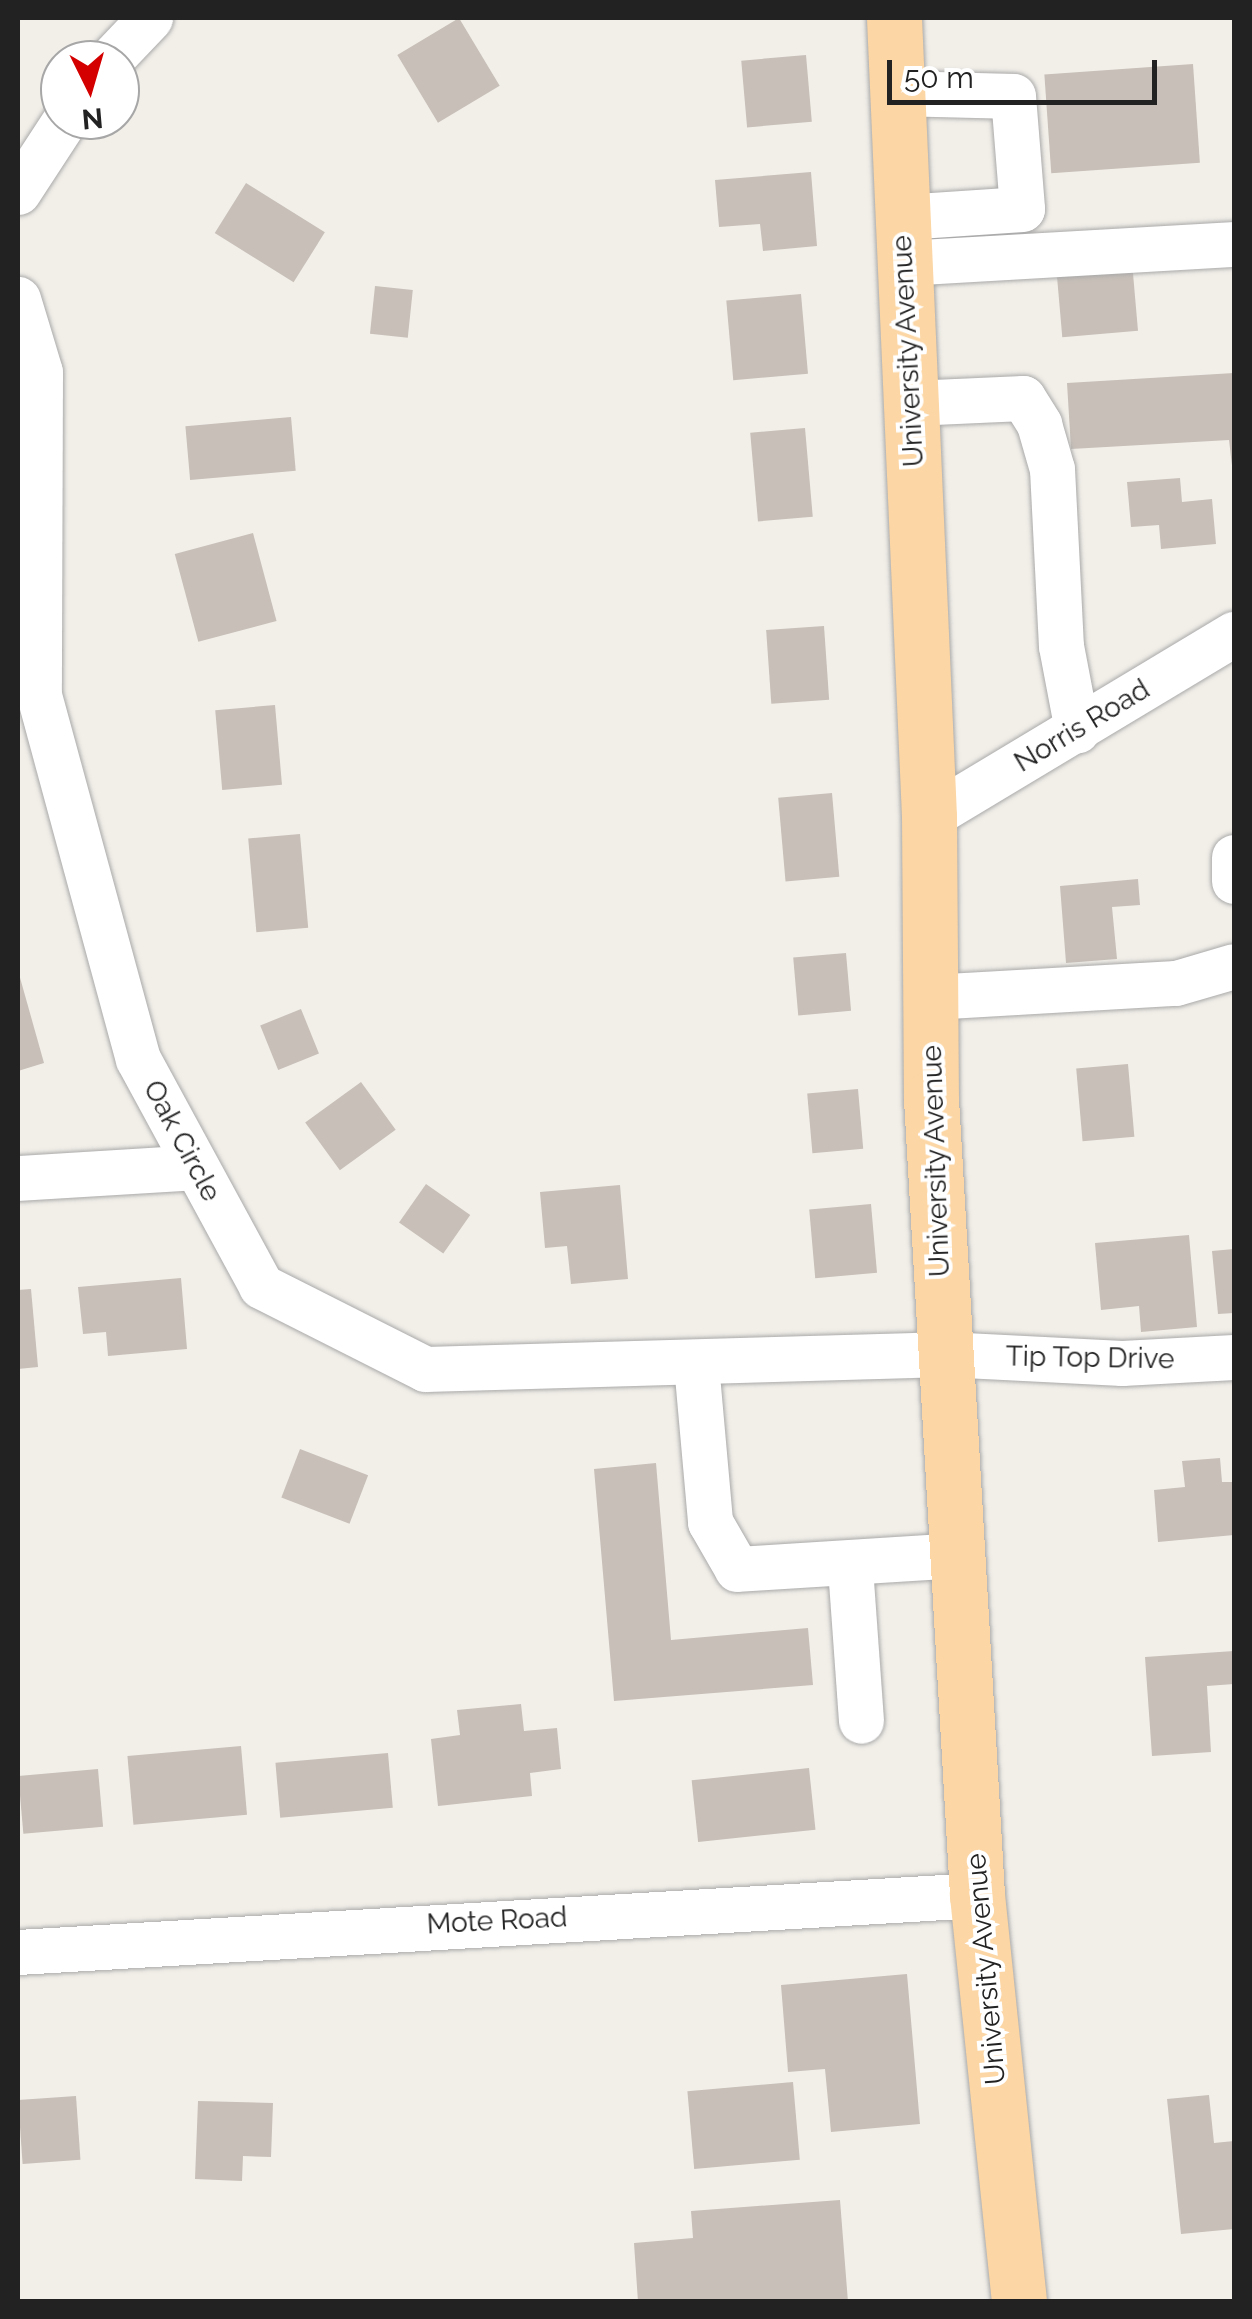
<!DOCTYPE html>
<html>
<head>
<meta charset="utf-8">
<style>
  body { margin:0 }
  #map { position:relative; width:1252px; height:2319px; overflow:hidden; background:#f2efe9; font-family:Raleway,sans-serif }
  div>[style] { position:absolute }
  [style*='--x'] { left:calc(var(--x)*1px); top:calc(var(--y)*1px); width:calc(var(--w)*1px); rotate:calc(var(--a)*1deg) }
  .building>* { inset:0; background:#c7bfb8; transform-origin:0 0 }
  .roads { filter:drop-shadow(0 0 2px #a9a9a9) drop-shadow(0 0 2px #a9a9a9) }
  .minor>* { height:45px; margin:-22.5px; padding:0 22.5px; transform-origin:22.5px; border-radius:22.5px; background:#fff }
  .major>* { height:55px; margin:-27.5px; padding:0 27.5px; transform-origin:27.5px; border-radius:27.5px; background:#fcd6a4 }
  span { translate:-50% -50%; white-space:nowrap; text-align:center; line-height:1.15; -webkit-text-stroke:8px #fff; paint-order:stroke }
  .street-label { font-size:28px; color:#222 }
  .frame { position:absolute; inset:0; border:20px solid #222; pointer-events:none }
  .north { position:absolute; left:40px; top:40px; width:100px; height:100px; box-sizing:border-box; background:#fff; border:2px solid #a7a7a7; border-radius:50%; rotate:175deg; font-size:28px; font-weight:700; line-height:40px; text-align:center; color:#222 }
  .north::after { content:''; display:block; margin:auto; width:35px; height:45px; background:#d40000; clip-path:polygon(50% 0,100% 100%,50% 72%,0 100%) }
  .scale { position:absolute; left:887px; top:60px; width:270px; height:45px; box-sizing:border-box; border:5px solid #222; border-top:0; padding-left:12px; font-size:30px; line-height:35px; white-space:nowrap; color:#222; -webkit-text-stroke:8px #fff; paint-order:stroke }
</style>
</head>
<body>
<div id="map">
  <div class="building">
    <i style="left:459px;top:18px;width:79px;height:72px;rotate:59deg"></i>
    <i style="left:806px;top:55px;width:67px;height:65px;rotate:85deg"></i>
    <i style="left:1193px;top:64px;width:99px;height:149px;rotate:86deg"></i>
    <i style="clip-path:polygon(811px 172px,817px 246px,763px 251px,760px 224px,719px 227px,715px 180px)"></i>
    <i style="left:246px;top:183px;width:93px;height:59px;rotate:32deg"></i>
    <i style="left:1132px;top:262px;width:69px;height:76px;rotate:85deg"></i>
    <i style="left:375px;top:286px;width:38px;height:48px;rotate:6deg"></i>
    <i style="left:801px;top:294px;width:80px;height:75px;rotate:85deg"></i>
    <i style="clip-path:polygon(1234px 373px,1234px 483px,1229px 440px,1071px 449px,1067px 383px)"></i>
    <i style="left:291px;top:417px;width:54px;height:106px;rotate:85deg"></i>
    <i style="left:805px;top:428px;width:89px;height:55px;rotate:85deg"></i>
    <i style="clip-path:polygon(1180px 478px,1182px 502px,1212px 499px,1216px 544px,1161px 549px,1159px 525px,1131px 527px,1127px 482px)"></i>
    <i style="left:253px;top:533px;width:91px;height:81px;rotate:75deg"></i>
    <i style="left:824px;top:626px;width:74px;height:58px;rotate:86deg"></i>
    <i style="left:275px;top:705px;width:80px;height:60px;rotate:85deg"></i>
    <i style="left:832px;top:793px;width:84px;height:54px;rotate:85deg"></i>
    <i style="left:300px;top:834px;width:94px;height:52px;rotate:85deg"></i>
    <i style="clip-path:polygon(1138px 879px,1140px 905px,1112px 907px,1117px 959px,1066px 963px,1060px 886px)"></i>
    <i style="left:846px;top:953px;width:58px;height:53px;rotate:85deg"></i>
    <i style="clip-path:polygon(19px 974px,44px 1063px,18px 1071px,18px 975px)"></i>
    <i style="left:301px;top:1009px;width:48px;height:44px;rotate:68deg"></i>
    <i style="left:1128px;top:1064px;width:73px;height:52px;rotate:85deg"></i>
    <i style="left:361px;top:1082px;width:59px;height:69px;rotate:54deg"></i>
    <i style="left:858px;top:1089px;width:60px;height:51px;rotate:85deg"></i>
    <i style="left:426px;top:1184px;width:54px;height:47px;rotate:35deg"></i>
    <i style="clip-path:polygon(620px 1185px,628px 1279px,571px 1284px,567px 1246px,545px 1248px,540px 1192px)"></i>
    <i style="left:871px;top:1204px;width:69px;height:62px;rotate:85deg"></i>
    <i style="clip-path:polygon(1189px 1235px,1197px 1327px,1141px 1332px,1139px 1306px,1101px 1310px,1095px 1243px)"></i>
    <i style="clip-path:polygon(1234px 1249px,1234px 1313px,1218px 1314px,1212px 1251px)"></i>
    <i style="clip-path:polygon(181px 1278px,187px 1349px,108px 1356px,106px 1332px,83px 1334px,78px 1287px)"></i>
    <i style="clip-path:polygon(31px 1289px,38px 1367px,18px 1369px,18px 1290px)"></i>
    <i style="left:300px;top:1449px;width:73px;height:52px;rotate:21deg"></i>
    <i style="clip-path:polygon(1220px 1458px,1222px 1482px,1234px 1482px,1234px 1535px,1158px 1542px,1154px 1490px,1185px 1487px,1182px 1461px)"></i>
    <i style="clip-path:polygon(656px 1463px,671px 1640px,808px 1628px,813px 1685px,614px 1701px,594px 1469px)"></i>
    <i style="clip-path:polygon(1234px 1651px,1234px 1684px,1207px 1686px,1211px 1752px,1152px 1756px,1145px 1657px)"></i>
    <i style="clip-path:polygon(521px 1704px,524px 1731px,557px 1728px,561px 1769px,530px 1773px,532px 1796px,438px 1806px,431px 1739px,460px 1735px,457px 1710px)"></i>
    <i style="left:241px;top:1746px;width:69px;height:114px;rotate:85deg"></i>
    <i style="left:388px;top:1753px;width:55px;height:113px;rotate:85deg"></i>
    <i style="left:809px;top:1768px;width:62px;height:118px;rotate:84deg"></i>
    <i style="left:98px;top:1769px;width:58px;height:80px;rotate:85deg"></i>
    <i style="clip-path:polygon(907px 1974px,920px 2124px,831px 2132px,825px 2069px,788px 2072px,781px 1985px)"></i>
    <i style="left:793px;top:2082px;width:78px;height:106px;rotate:85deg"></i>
    <i style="clip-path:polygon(1209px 2095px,1214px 2143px,1234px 2141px,1234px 2229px,1181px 2234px,1167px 2099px)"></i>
    <i style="left:76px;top:2096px;width:64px;height:58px;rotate:86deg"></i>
    <i style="clip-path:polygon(198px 2101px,273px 2103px,271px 2157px,243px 2156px,242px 2181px,195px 2179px)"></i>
    <i style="clip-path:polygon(840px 2200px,848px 2302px,638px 2302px,634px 2243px,693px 2238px,691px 2211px)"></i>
  </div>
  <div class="roads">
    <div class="minor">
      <i style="--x:110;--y:60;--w:58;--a:-46.4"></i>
      <i style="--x:898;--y:93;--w:115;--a:1.5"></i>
      <i style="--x:1013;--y:96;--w:113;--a:85.4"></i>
      <i style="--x:1022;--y:209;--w:120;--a:176.2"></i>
      <i style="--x:18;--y:192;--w:86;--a:-56.9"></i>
      <i style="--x:904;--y:263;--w:331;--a:-3.3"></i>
      <i style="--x:18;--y:299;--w:76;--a:73.2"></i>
      <i style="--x:40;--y:372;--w:323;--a:90.2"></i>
      <i style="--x:39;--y:695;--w:377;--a:74.8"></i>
      <i style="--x:138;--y:1059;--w:258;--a:61.5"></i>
      <i style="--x:261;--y:1286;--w:184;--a:26.8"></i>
      <i style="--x:425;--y:1369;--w:520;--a:-1.65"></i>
      <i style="--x:945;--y:1354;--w:177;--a:2.9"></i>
      <i style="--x:1122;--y:1363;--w:112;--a:-3.1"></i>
      <i style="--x:911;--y:403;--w:112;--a:-2.6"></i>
      <i style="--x:1023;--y:398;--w:31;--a:58"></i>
      <i style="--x:1039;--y:424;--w:47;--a:73.9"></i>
      <i style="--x:1052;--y:469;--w:177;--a:87.1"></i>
      <i style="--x:1061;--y:646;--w:86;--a:79.2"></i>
      <i style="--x:929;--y:817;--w:356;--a:-31"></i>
      <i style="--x:1234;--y:857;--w:24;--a:90"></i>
      <i style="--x:930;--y:997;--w:246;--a:-3.3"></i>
      <i style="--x:1176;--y:983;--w:60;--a:-16.3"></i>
      <i style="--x:18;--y:1178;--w:178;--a:-3.5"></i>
      <i style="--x:696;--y:1364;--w:159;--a:84.9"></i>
      <i style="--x:710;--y:1522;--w:54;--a:60.1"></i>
      <i style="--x:737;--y:1569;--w:220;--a:-3.6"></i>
      <i style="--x:850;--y:1567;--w:154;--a:85.9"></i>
      <i style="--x:18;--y:1952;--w:961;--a:-3.4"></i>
    </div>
    <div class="major">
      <i style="--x:894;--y:18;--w:800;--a:87.49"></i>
      <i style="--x:929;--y:817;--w:282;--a:89.6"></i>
      <i style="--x:931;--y:1099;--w:797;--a:86.69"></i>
      <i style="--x:977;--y:1895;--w:409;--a:84.1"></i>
    </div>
  </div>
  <div class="street-label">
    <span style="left:908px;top:351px;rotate:-93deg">University Avenue</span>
    <span style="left:1082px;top:726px;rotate:-31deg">Norris Road</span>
    <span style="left:182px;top:1141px;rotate:62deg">Oak Circle</span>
    <span style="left:936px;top:1161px;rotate:-92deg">University Avenue</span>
    <span style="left:1090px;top:1358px;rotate:1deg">Tip Top Drive</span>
    <span style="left:497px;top:1921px;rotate:-3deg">Mote Road</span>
    <span style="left:986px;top:1969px;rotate:-95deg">University Avenue</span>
  </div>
  <div class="frame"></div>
  <div class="north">N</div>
  <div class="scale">50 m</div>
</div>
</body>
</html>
